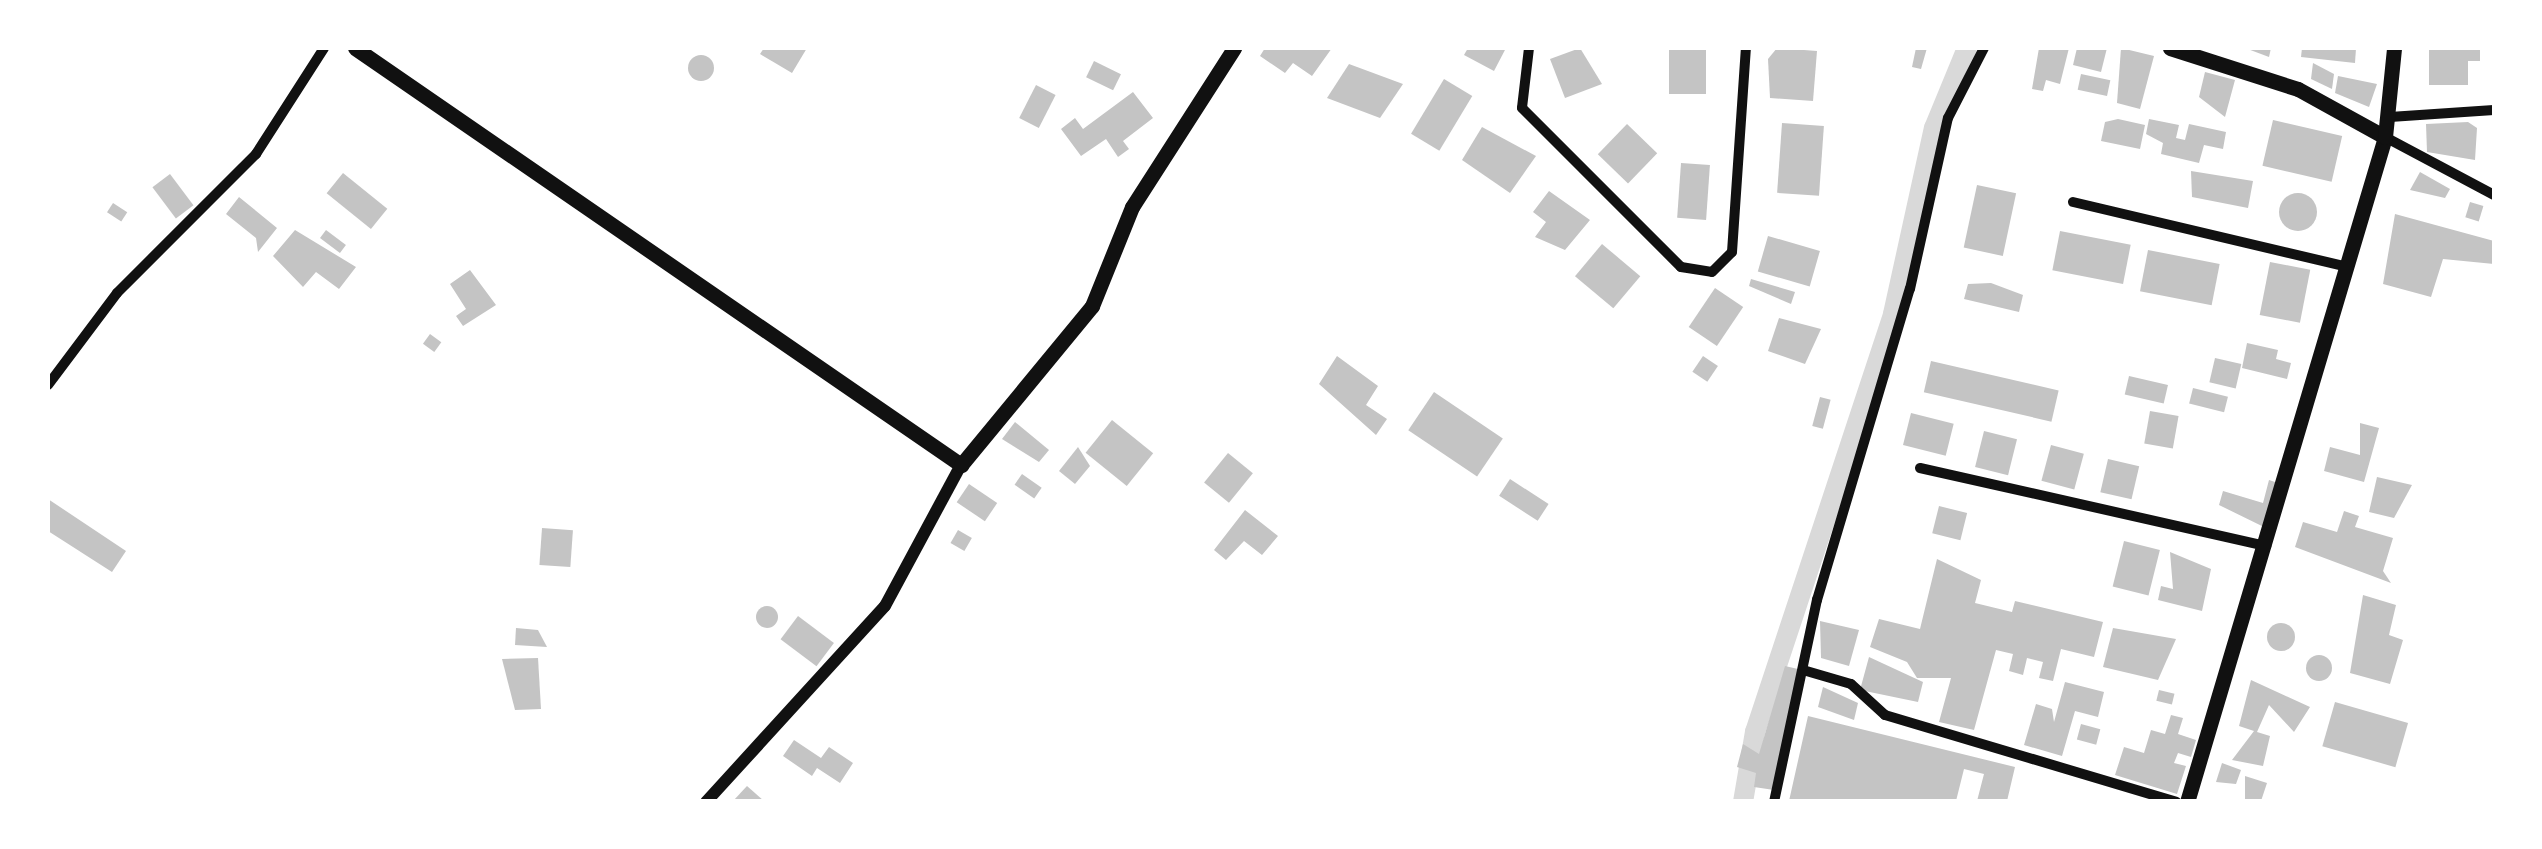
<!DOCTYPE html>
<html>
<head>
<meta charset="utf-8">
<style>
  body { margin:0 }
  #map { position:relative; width:2542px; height:849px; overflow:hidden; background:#fff; font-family:Arial,sans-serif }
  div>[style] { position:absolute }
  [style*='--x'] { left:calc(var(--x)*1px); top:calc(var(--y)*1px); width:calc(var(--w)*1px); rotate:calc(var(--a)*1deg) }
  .canal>* { height:20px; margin:-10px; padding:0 10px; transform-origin:10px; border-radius:10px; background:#d9d9d9 }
  .building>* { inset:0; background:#c4c4c4; transform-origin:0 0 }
  .round { border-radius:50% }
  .minor>* { height:10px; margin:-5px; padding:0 5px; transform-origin:5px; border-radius:5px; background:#111 }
  .tertiary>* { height:12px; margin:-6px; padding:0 6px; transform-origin:6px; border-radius:6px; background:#111 }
  .secondary>* { height:15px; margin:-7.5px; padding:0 7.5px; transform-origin:7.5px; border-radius:7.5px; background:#111 }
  span { translate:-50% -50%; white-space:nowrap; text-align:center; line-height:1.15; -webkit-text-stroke:9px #fff; paint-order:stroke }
  .frame { position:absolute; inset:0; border:50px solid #fff; pointer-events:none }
</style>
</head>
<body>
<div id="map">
  <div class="canal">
    <i style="--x:1743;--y:802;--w:71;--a:-80.3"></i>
    <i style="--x:1755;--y:732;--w:440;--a:-71.7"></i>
    <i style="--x:1893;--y:314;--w:190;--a:-77.6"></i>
    <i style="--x:1934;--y:128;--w:87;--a:-67.6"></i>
  </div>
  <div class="building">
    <i style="clip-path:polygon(764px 48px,807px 48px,792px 73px,760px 54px)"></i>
    <i style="clip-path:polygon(1265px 48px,1332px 48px,1312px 76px,1293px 63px,1285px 73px,1260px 56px)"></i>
    <i style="clip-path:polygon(1468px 48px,1506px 48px,1494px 71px,1464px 55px)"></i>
    <i style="clip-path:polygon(1580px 48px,1602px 84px,1565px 98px,1550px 59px)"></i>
    <i style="left:1669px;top:48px;width:37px;height:46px"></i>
    <i style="clip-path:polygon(1777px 48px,1817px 51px,1813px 101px,1770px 98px,1768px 59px)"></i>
    <i style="clip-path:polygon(1916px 48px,1927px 48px,1921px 69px,1912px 67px)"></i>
    <i style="clip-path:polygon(2039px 48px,2069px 48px,2060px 84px,2046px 80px,2043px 91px,2032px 89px)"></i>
    <i style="clip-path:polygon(2077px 48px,2107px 48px,2101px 72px,2073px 65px)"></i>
    <i style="clip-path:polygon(2121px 48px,2154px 56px,2140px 109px,2117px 103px)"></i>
    <i style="clip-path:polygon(2245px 48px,2271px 48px,2269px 57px)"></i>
    <i style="clip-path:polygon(2302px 48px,2356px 48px,2355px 63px,2301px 57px)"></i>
    <i style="clip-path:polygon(2429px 48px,2480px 48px,2480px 61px,2468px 61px,2468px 85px,2429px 85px)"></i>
    <i class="round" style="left:688px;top:55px;width:26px;height:26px"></i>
    <i style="left:1094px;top:61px;width:30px;height:18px;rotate:26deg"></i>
    <i style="clip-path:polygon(2313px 63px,2334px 74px,2332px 89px,2311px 79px)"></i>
    <i style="clip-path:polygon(1349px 64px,1403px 84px,1380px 118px,1327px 98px)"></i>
    <i style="clip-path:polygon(2205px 72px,2235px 80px,2225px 117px,2199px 97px)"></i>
    <i style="left:2081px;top:74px;width:30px;height:16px;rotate:12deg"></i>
    <i style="clip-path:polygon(2338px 76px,2377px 84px,2369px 107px,2335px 93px)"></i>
    <i style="left:1444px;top:79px;width:33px;height:64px;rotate:31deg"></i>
    <i style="left:1036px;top:85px;width:22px;height:37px;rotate:27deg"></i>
    <i style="clip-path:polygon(1133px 92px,1153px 118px,1123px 141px,1129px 149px,1118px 157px,1106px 139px,1081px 156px,1061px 129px,1075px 118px,1083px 129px)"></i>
    <i style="clip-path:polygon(2118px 119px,2145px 125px,2140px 149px,2101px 141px,2105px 122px)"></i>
    <i style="clip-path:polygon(2149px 119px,2179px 125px,2176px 138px,2185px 140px,2189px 124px,2226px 132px,2223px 149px,2204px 145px,2199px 163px,2161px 154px,2163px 143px,2146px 134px)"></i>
    <i style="left:2273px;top:120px;width:71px;height:47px;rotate:13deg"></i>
    <i style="clip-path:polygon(2468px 122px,2477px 128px,2475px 160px,2427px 152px,2426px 124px)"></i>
    <i style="left:1782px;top:123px;width:42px;height:70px;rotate:4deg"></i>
    <i style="left:1627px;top:124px;width:42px;height:42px;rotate:44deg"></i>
    <i style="clip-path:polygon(1482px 127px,1536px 156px,1510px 193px,1462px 160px)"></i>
    <i style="left:1681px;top:163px;width:29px;height:55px;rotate:4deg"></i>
    <i style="clip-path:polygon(2191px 171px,2253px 181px,2248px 208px,2192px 197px)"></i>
    <i style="clip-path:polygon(2420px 172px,2450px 189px,2445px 198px,2410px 190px)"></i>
    <i style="left:343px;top:173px;width:57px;height:26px;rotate:39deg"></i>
    <i style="left:170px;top:174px;width:39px;height:22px;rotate:53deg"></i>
    <i style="left:1977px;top:185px;width:40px;height:64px;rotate:12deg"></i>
    <i style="clip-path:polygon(1549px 191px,1590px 220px,1565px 250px,1535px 237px,1546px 222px,1533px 212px)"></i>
    <i class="round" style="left:2279px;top:193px;width:38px;height:38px"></i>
    <i style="clip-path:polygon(239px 197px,277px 228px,258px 252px,256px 238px,226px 214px)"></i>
    <i style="left:2470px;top:202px;width:14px;height:16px;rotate:17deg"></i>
    <i style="left:113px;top:203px;width:17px;height:11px;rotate:33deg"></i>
    <i style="clip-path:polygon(2395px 214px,2494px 241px,2494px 264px,2443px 259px,2431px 297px,2383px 284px)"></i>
    <i style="clip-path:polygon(295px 230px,356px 267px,339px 289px,316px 272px,303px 287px,273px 256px)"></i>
    <i style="left:326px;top:230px;width:25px;height:10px;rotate:37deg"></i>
    <i style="left:2060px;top:231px;width:72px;height:40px;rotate:11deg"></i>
    <i style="left:1768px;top:236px;width:54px;height:37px;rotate:16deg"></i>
    <i style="left:1602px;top:244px;width:50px;height:42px;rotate:40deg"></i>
    <i style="left:2148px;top:250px;width:73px;height:42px;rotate:11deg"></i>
    <i style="left:2270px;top:262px;width:41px;height:54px;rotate:11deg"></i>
    <i style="clip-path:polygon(470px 270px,496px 305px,463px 326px,456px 316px,466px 309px,450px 284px)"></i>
    <i style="clip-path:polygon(1751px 279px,1795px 292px,1791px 304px,1749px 286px)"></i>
    <i style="clip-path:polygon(1991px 283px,2023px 295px,2019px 312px,1964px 299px,1968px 284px)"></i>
    <i style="left:1715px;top:288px;width:34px;height:47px;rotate:34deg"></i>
    <i style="clip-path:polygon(1779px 318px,1821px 329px,1805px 364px,1768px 351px)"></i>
    <i style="left:430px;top:334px;width:14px;height:12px;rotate:36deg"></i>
    <i style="clip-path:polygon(2247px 343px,2278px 350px,2276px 359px,2291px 363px,2287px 379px,2242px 368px)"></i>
    <i style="clip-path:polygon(1337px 356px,1378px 386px,1366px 405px,1387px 419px,1376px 435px,1319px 384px)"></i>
    <i style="left:1703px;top:356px;width:18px;height:19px;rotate:34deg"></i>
    <i style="left:2215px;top:358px;width:27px;height:25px;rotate:13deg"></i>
    <i style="left:1931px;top:361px;width:131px;height:32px;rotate:13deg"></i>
    <i style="left:2129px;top:376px;width:40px;height:19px;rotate:13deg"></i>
    <i style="left:2193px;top:388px;width:36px;height:16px;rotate:14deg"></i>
    <i style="left:1434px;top:392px;width:83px;height:46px;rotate:34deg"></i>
    <i style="left:1820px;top:397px;width:11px;height:30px;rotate:15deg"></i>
    <i style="left:2150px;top:411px;width:29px;height:33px;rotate:10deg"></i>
    <i style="left:1911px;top:413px;width:44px;height:33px;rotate:14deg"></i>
    <i style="left:1112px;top:420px;width:53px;height:42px;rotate:39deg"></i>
    <i style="clip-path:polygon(1015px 422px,1049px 450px,1039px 462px,1002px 439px)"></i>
    <i style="clip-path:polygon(2360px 423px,2379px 428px,2364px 482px,2324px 471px,2330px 447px,2360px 455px)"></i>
    <i style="left:1984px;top:431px;width:34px;height:37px;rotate:14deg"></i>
    <i style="left:2051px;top:445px;width:34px;height:37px;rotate:15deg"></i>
    <i style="clip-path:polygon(1078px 447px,1090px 466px,1075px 484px,1059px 471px)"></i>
    <i style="left:1228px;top:453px;width:32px;height:38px;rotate:39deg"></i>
    <i style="left:2108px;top:459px;width:32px;height:34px;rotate:13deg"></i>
    <i style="left:1022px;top:474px;width:24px;height:13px;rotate:35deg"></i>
    <i style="clip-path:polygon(2377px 477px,2412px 485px,2394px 518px,2369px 512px)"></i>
    <i style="left:1510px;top:479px;width:46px;height:20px;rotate:33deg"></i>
    <i style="clip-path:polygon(2269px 480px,2281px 484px,2268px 529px,2219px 505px,2223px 491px,2263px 503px)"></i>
    <i style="left:969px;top:484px;width:34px;height:22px;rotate:34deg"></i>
    <i style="clip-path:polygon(48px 499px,126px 551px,112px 572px,48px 531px)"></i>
    <i style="left:1939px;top:506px;width:29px;height:28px;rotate:14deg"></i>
    <i style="clip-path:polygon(1245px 510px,1278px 536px,1262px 555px,1244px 541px,1226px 560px,1214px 550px)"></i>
    <i style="clip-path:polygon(2344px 511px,2359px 516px,2355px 527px,2393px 538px,2383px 571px,2391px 583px,2295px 547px,2303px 522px,2337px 532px)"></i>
    <i style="left:542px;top:528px;width:31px;height:37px;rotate:4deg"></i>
    <i style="left:958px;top:530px;width:16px;height:15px;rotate:30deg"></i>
    <i style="left:2124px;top:541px;width:37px;height:47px;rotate:14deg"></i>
    <i style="clip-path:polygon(2170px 552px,2211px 569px,2202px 611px,2158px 600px,2161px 586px,2173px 589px)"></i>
    <i style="clip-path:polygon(1937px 559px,1981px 580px,1975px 603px,2012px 612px,2015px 601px,2103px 622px,2094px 657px,2061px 649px,2053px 681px,2039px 678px,2043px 662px,2027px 658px,2023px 675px,2009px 671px,2013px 654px,1996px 650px,1974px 730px,1939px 722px,1951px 678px,1917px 678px,1907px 662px,1870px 647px,1879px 619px,1920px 629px)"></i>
    <i style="clip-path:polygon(2363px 595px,2396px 605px,2389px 635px,2403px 640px,2390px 684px,2350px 673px)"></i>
    <i class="round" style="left:756px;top:606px;width:22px;height:22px"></i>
    <i style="left:798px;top:616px;width:45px;height:29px;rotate:37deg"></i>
    <i style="clip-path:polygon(1820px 621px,1859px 630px,1849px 666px,1821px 658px)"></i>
    <i class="round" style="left:2267px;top:623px;width:28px;height:28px"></i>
    <i style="clip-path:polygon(516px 628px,538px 630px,547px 647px,515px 645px)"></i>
    <i style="clip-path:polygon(2113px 628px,2176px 639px,2158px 680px,2103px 667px)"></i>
    <i class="round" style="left:2306px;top:655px;width:26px;height:26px"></i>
    <i style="clip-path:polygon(1869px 657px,1923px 682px,1918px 702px,1860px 690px)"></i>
    <i style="clip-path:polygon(538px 658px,541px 709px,515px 710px,502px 659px)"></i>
    <i style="clip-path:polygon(1785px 666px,1798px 669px,1774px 790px,1754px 787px,1756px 773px,1737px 767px,1743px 744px,1759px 754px)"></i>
    <i style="clip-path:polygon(2251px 680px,2310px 707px,2294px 732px,2269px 705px,2257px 732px,2270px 736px,2263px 766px,2232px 760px,2254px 731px,2239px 726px)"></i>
    <i style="clip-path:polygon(2065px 682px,2104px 692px,2098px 717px,2075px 711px,2062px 756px,2024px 745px,2036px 704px,2052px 709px,2054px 722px)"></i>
    <i style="clip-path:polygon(1823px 687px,1858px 703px,1854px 720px,1818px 707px)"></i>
    <i style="left:2159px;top:690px;width:16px;height:11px;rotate:14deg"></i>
    <i style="left:2335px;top:702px;width:76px;height:46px;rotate:16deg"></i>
    <i style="clip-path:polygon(2171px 715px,2183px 718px,2178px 734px,2196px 740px,2191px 757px,2178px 753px,2174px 763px,2186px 766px,2177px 794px,2115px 775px,2124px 747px,2144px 753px,2151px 730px,2165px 734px)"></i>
    <i style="clip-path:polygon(1808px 716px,2015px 767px,2007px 801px,1977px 801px,1984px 774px,1964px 769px,1956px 801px,1789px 801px)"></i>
    <i style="left:2081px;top:724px;width:20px;height:16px;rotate:15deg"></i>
    <i style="clip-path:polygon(794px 740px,821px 758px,829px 747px,853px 763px,840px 783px,817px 768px,812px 776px,783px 756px)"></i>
    <i style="clip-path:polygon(2222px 763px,2241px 770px,2236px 784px,2216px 782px)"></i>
    <i style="clip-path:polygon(2245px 776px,2267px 783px,2261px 801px,2245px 801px)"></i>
    <i style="clip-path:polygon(747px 786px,764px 801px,733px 801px)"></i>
  </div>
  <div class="minor">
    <i style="--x:1529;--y:48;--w:60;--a:96.7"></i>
    <i style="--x:1522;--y:108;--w:225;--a:45"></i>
    <i style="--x:1681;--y:267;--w:31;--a:9"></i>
    <i style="--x:1712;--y:272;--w:28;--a:-45"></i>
    <i style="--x:1732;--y:252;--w:204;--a:-86.1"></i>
    <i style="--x:2390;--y:117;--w:104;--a:-3.9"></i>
    <i style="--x:2385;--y:137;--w:123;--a:28"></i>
    <i style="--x:2073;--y:202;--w:282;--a:13.3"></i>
    <i style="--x:48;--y:385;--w:115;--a:-53.1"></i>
    <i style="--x:117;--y:293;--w:197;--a:-45"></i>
    <i style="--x:256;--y:154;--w:126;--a:-57.3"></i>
    <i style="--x:1920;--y:468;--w:355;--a:12.7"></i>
    <i style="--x:1803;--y:670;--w:50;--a:16.3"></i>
    <i style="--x:1851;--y:684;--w:46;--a:42.4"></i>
    <i style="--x:1885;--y:715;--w:304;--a:16.6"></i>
    <i style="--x:1774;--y:802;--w:207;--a:-78"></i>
    <i style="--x:1817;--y:600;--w:325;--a:-73.4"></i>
    <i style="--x:1910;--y:289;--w:175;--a:-77.5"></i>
    <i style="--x:1948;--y:118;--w:79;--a:-62.8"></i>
  </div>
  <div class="tertiary">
    <i style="--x:706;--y:802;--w:265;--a:-47.6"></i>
    <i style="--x:885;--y:606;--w:160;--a:-61.7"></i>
  </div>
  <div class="secondary">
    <i style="--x:355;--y:48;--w:736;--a:34.53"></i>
    <i style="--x:961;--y:465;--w:206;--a:-50.5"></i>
    <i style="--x:1092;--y:306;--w:107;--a:-68"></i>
    <i style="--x:1132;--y:207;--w:189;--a:-57.3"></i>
    <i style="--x:2170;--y:48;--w:134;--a:17.8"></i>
    <i style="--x:2298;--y:89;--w:99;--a:28.9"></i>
    <i style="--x:2187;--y:802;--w:694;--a:-73.42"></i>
    <i style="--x:2385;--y:137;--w:89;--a:-84.2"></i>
  </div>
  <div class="frame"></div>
</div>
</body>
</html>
